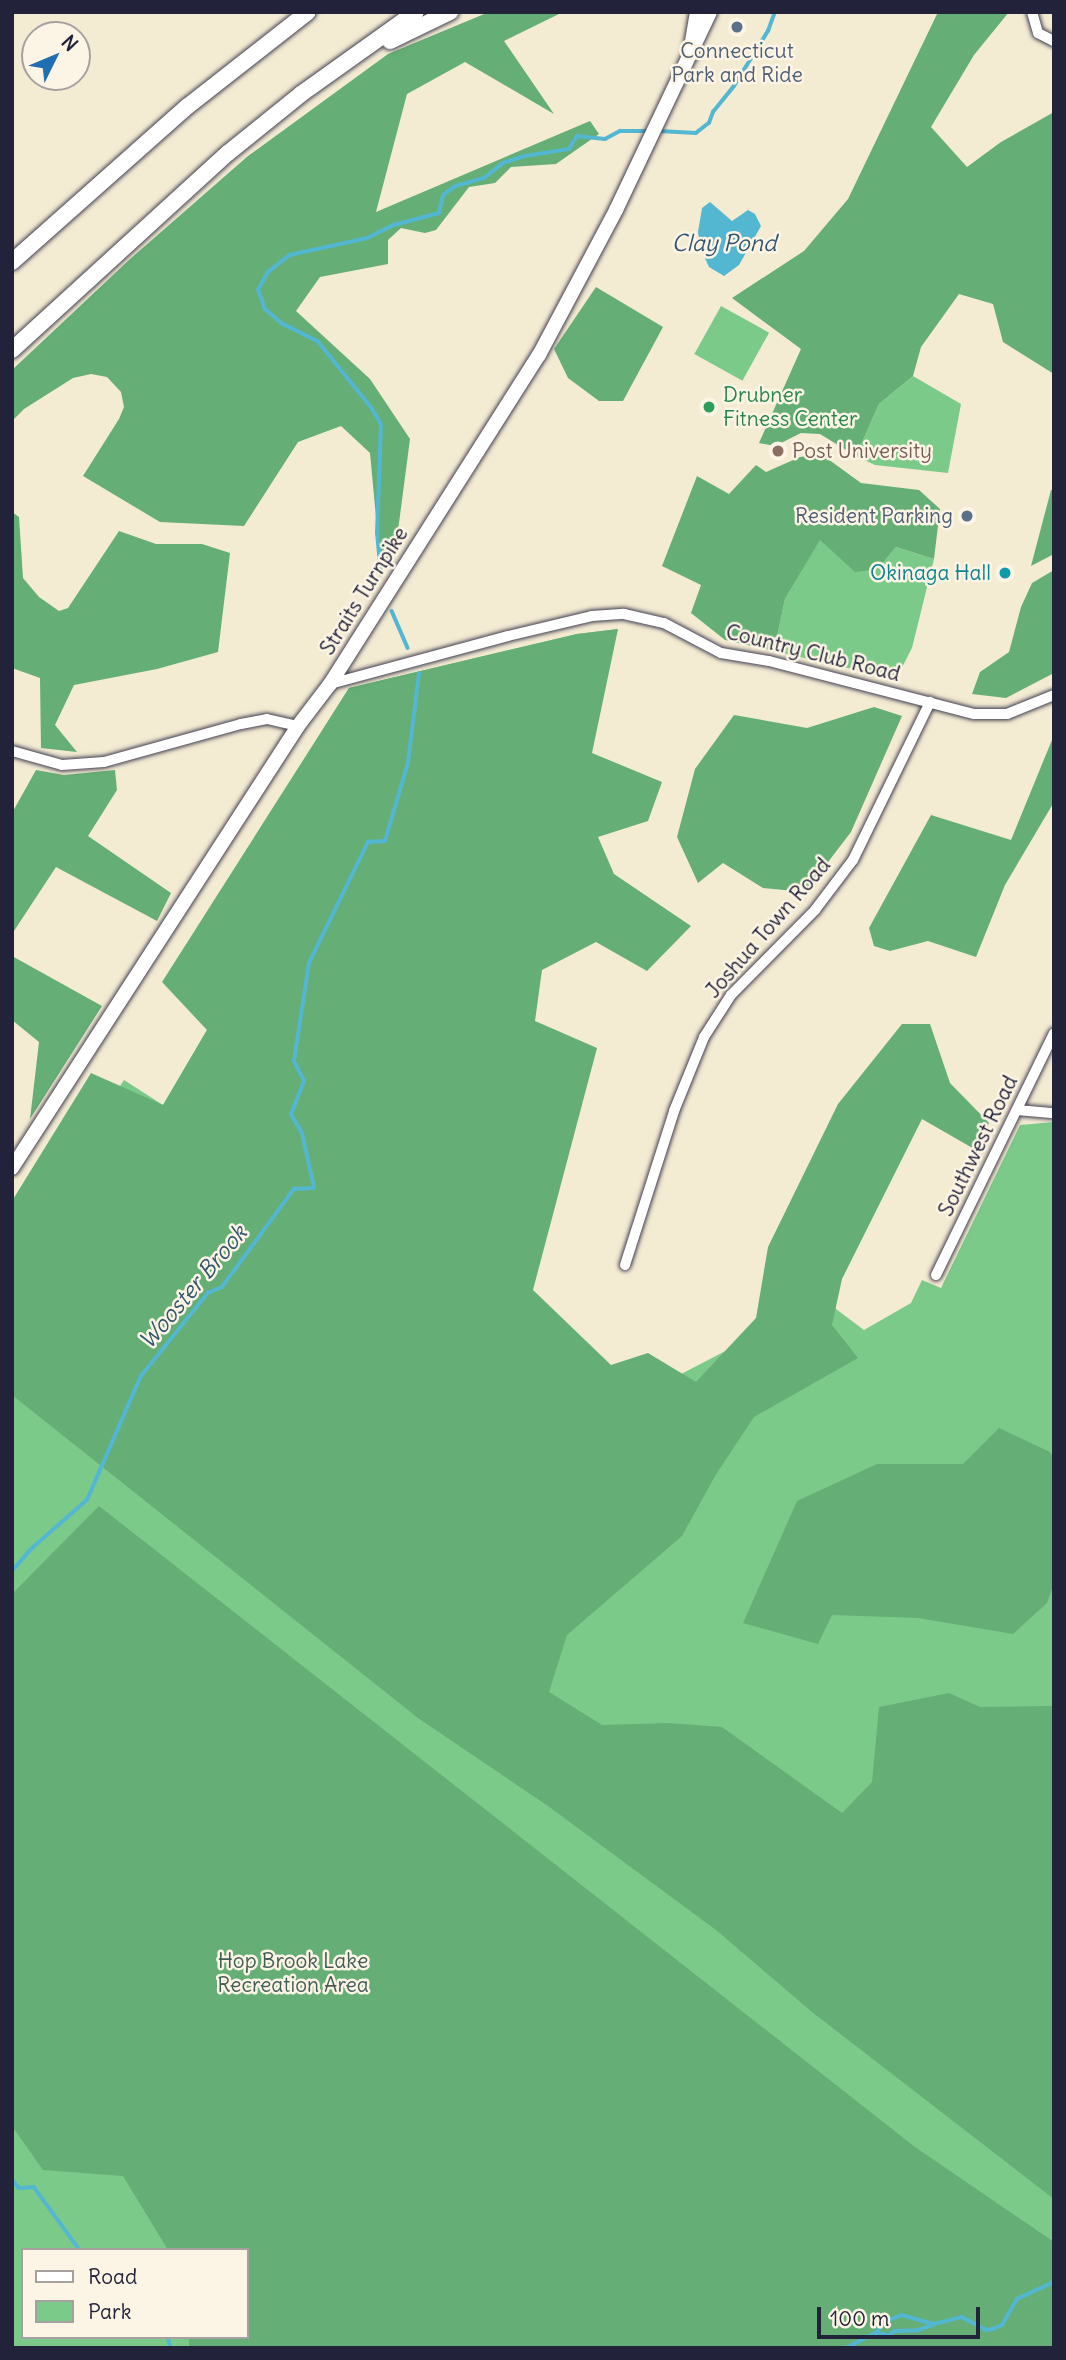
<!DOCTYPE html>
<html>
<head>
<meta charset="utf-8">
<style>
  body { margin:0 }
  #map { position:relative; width:1066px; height:2360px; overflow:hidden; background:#f4ebd3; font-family:Delius,sans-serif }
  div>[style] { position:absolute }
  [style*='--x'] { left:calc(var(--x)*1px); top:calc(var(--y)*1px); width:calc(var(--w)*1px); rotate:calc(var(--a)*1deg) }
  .green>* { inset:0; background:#7cca8a; transform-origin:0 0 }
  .forest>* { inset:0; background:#65ae76 }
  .water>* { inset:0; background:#53b7d2 }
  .stream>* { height:3.5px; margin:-1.75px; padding:0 1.75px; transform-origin:1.75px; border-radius:1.75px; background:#53b7d2 }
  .roads { filter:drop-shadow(0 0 2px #424052) drop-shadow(0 0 2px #424052) }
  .minor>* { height:10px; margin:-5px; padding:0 5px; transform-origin:5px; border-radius:5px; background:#fff }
  .major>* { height:14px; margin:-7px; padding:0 7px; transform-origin:7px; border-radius:7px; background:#fff }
  .highway>* { height:16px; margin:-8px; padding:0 8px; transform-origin:8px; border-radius:8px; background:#fff }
  .dots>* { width:19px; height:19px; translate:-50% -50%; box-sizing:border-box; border:4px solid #fcf5e5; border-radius:50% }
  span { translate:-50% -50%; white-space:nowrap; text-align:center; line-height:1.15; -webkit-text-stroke:5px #fcf5e5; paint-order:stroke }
  .service-label { font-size:21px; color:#4e5e75 }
  .right { translate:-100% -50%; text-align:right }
  .leisure-label { font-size:21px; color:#27864d }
  .left { translate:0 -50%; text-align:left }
  .education-label { font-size:21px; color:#785e54 }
  .culture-label { font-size:21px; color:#0d838f }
  .street-label { font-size:21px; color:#22223b }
  .park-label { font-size:21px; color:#425d57 }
  .water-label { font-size:23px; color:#335670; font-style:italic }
  .frame { position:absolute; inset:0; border:14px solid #22223b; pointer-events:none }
  .legend { position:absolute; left:21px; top:2248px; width:228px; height:91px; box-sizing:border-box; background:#fcf5e5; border:2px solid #a5a1a1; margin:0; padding:9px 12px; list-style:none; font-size:21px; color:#22223b }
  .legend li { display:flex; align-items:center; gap:14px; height:35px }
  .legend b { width:35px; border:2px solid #a5a1a1 }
  .north { position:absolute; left:21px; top:21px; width:70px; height:70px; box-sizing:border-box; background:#fcf5e5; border:2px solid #a5a1a1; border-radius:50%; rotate:47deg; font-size:19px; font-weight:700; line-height:28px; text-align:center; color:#22223b }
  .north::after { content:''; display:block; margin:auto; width:24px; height:32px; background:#1f6fb2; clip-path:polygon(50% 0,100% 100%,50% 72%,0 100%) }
  .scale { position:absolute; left:817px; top:2307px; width:163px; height:32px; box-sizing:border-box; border:4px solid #22223b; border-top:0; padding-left:9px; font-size:21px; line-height:24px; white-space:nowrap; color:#22223b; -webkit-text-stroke:5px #fcf5e5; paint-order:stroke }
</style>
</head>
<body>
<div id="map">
  <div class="green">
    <i style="left:721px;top:306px;width:55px;height:55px;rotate:29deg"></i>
    <i style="clip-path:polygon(913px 376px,961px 404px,948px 473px,875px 465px,856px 456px,879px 404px)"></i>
    <i style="clip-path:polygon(820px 539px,878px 569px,896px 547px,934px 559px,912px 648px,896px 679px,774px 651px,785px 599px)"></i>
    <i style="clip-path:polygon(evenodd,618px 629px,540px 814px,545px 904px,500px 1308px,631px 1400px,824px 1300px,864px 1330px,911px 1303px,922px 1280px,941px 1288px,1020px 1125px,1054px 1122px,1054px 2348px,12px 2348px,12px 1252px,124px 1080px,163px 1105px,207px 1030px,322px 731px,349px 688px,577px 634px,618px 629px,23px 2250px,247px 2250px,247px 2337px,23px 2337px,23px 2250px)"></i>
  </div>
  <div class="forest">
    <i style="clip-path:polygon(489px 12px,563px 12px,504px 41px,554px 114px,465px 62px,407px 94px,376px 212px,590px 121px,599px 134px,556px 164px,511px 167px,495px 183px,469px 187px,436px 230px,425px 233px,401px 228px,388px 240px,388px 264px,320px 277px,296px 311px,370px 379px,410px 439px,396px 546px,381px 571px,370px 453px,341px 426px,298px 442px,244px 526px,160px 522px,83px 476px,119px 419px,124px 407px,121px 392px,107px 377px,91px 374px,73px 378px,24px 409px,12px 421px,12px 370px,129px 260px,248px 156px,388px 54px)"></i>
    <i style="clip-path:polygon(938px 12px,1009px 12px,974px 55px,931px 127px,967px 167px,1001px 142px,1054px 112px,1054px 374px,1003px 342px,993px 304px,959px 294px,921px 347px,913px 376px,879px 404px,856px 456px,820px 434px,801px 433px,775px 446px,759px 443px,801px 349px,732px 298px,804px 251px,848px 199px)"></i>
    <i style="clip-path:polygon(596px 287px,663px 327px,623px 401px,599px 401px,568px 378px,554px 349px)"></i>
    <i style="clip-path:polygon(821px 454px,861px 483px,919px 490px,940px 509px,934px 559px,896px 547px,878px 569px,855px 572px,820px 540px,785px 599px,774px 651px,725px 640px,691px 613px,701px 585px,662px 566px,697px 476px,729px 494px,756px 465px,766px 472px,800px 457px)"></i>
    <i style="clip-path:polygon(1051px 490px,1054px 490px,1054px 554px,1031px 566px)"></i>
    <i style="clip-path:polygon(12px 512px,19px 517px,23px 578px,39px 597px,59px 611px,68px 608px,119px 531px,156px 544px,202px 544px,230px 553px,218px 652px,157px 669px,74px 685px,55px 725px,77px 752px,41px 748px,40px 678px,12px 668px)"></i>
    <i style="clip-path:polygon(1054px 570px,1054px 673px,1006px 698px,972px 694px,980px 672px,1009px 652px,1021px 607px,1032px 583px)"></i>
    <i style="clip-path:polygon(618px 629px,592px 753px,662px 782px,648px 821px,598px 837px,614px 874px,691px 926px,647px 971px,596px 942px,542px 970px,535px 1021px,597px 1048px,533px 1290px,611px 1365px,648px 1353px,696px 1382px,756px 1318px,768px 1247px,838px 1104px,902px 1024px,930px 1024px,950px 1083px,989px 1123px,976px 1150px,922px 1119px,842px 1279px,832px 1325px,858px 1358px,754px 1417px,715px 1476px,682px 1536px,567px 1635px,549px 1692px,602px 1725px,669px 1723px,722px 1727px,842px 1813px,872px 1782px,879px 1707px,949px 1693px,980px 1707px,1054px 1706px,1054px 2199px,812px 2012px,716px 1930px,548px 1806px,418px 1718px,12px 1395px,12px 1201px,91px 1073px,163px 1105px,207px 1030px,162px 982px,349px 688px,577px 634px)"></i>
    <i style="clip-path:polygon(874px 707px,902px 716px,851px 832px,805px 892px,763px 888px,723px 863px,698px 883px,677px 837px,695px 769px,734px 715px,807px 728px)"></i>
    <i style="clip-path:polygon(1054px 735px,1054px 802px,1005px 885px,976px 957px,928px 941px,890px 951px,874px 946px,869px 928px,931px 815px,1011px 840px)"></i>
    <i style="clip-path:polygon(36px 770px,64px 775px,115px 770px,117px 790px,88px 836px,171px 893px,157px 921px,56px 867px,12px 934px,12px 813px)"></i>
    <i style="clip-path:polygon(12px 956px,102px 1006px,30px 1119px,39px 1042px,12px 1020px)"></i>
    <i style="clip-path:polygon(999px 1428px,1050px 1452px,1054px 1458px,1054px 1583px,1047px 1603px,1013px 1634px,918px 1618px,832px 1615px,818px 1644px,743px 1623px,797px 1501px,877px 1464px,963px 1464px)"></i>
    <i style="clip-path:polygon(99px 1506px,915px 2147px,1054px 2242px,1054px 2348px,189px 2348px,189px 2337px,247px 2337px,247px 2250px,168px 2250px,123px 2176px,43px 2170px,12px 2126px,12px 1594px)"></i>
  </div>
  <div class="water">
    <i style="clip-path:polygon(710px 202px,732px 221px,748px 210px,755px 214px,761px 226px,739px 265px,724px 276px,709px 267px,701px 249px,698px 232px,702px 208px)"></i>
  </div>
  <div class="stream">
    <i style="--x:659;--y:131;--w:37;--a:3"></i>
    <i style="--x:696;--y:133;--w:16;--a:-38"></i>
    <i style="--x:709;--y:123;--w:12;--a:-70"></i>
    <i style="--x:713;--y:112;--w:33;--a:-51"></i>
    <i style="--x:734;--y:86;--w:65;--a:-58.3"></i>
    <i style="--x:768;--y:31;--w:20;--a:-70"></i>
    <i style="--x:381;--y:575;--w:42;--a:-95.4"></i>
    <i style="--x:377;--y:533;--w:108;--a:-87.9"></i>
    <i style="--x:381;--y:425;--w:18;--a:-119"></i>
    <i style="--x:372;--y:409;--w:86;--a:-128.9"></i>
    <i style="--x:318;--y:342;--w:40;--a:-153.4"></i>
    <i style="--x:282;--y:324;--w:23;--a:-139"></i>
    <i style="--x:265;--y:309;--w:20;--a:-110"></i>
    <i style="--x:258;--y:290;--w:21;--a:-61"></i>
    <i style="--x:268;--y:272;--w:28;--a:-38"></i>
    <i style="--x:290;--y:255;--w:79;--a:-12.4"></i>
    <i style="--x:367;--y:238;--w:30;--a:-26"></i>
    <i style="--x:394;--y:225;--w:47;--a:-14.9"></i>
    <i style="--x:439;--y:213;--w:18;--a:-77"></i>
    <i style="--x:443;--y:195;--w:16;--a:-35"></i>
    <i style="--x:456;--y:186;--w:29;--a:-16"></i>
    <i style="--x:484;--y:178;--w:24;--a:-38"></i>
    <i style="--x:503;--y:163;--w:23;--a:-18"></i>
    <i style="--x:525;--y:156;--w:45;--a:-9"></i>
    <i style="--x:569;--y:149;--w:15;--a:-58"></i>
    <i style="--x:577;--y:136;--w:28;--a:6"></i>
    <i style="--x:605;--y:139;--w:17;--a:-28"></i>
    <i style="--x:620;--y:131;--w:28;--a:0"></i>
    <i style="--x:392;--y:611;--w:40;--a:66.6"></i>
    <i style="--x:12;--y:1571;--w:29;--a:-49"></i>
    <i style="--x:31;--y:1549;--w:74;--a:-41.2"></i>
    <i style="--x:87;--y:1500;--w:135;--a:-66.5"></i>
    <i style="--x:141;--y:1376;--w:107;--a:-51.1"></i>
    <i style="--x:208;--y:1293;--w:15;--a:-23"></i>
    <i style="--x:222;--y:1287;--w:122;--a:-53.7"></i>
    <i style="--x:294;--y:1189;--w:20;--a:-3"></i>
    <i style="--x:314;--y:1188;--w:56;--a:-102.3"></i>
    <i style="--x:302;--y:1133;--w:21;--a:-121"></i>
    <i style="--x:291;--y:1115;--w:36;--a:-69"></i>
    <i style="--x:304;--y:1081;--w:22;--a:-117"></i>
    <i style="--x:294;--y:1061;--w:99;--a:-81.3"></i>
    <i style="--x:309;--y:963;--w:135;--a:-64"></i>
    <i style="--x:368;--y:842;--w:17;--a:-3"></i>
    <i style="--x:385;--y:841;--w:81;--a:-73.6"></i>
    <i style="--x:408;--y:763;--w:90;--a:-83"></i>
    <i style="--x:12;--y:2179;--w:11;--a:52"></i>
    <i style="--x:19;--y:2188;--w:15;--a:-4"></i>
    <i style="--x:34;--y:2187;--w:78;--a:53.9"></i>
    <i style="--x:876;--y:2333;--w:13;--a:9"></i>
    <i style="--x:889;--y:2335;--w:7;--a:-34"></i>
    <i style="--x:895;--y:2331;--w:24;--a:-2"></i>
    <i style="--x:919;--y:2330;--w:14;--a:-21"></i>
    <i style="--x:168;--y:2337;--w:11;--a:75"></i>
    <i style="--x:846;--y:2348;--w:34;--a:-27"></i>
    <i style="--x:876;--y:2333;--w:14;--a:-54"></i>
    <i style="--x:884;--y:2322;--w:19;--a:-21"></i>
    <i style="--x:902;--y:2315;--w:33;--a:16"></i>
    <i style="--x:934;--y:2324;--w:29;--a:-14"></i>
    <i style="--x:962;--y:2317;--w:27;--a:28"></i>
    <i style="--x:986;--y:2330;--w:7;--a:-8"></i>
    <i style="--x:993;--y:2329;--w:10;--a:-24"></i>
    <i style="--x:1002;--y:2325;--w:30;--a:-60"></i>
    <i style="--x:1017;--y:2299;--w:41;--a:-24.7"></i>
  </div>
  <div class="roads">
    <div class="minor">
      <i style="--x:1032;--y:12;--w:22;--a:74"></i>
      <i style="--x:1038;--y:33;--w:18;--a:27"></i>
      <i style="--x:330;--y:684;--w:184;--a:-15.1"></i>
      <i style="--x:508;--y:636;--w:86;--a:-13.4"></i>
      <i style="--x:592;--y:616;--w:32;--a:-4"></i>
      <i style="--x:624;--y:614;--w:41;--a:12.7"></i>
      <i style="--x:664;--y:623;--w:64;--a:27.8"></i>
      <i style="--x:721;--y:653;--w:49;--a:9.5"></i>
      <i style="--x:769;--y:661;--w:212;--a:14.5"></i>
      <i style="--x:974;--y:714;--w:33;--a:0"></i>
      <i style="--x:1007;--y:714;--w:51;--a:-22"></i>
      <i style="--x:12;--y:751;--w:52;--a:15.6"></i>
      <i style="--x:62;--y:765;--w:42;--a:-4.1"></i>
      <i style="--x:104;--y:762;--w:142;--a:-15.5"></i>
      <i style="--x:241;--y:724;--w:26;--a:-11"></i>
      <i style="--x:267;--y:719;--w:32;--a:13"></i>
      <i style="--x:1017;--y:1110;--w:37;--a:5"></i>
      <i style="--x:625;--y:1265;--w:162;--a:-72.3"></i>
      <i style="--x:674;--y:1111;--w:80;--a:-67.9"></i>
      <i style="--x:704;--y:1037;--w:50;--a:-57.3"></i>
      <i style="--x:731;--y:995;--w:120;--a:-45.3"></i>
      <i style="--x:815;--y:910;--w:63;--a:-52.8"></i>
      <i style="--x:853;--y:860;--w:176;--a:-64"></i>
      <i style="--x:936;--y:1275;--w:269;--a:-64"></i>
    </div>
    <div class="major">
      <i style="--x:12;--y:1168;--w:526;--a:-57.09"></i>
      <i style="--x:298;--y:726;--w:53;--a:-52.7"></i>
      <i style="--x:330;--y:684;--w:390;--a:-57.6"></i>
      <i style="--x:539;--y:355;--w:164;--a:-62"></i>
      <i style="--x:616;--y:210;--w:219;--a:-64.6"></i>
    </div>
    <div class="highway">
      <i style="--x:390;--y:41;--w:67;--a:-25.8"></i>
      <i style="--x:691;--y:53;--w:42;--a:-80.3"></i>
      <i style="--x:12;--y:262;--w:235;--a:-41.6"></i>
      <i style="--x:188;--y:106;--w:152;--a:-38.1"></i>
      <i style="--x:12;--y:350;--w:292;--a:-42.4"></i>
      <i style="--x:228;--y:153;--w:94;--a:-38.9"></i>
      <i style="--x:301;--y:94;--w:141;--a:-35.5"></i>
    </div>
  </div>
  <div class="dots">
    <i style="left:737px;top:27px;background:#5c6f8a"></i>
    <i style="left:709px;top:407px;background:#2e9e5b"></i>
    <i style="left:778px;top:451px;background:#8d6e63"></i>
    <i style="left:967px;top:516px;background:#5c6f8a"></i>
    <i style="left:1005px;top:573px;background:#0f9aa8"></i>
  </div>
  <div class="service-label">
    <span style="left:737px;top:63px">Connecticut<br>Park and Ride</span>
    <span class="right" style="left:953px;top:516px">Resident Parking</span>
  </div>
  <div class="leisure-label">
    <span class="left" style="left:723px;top:407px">Drubner<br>Fitness Center</span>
  </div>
  <div class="education-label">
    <span class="left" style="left:792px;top:451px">Post University</span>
  </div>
  <div class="culture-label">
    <span class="right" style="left:991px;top:573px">Okinaga Hall</span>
  </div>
  <div class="street-label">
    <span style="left:364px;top:591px;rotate:-58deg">Straits Turnpike</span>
    <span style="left:813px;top:653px;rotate:14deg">Country Club Road</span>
    <span style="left:768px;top:928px;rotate:-49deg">Joshua Town Road</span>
    <span style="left:978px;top:1146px;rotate:-64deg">Southwest Road</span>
  </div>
  <div class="park-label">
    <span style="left:293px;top:1973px">Hop Brook Lake<br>Recreation Area</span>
  </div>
  <div class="water-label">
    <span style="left:724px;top:243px">Clay Pond</span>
    <span style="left:193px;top:1287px;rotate:-50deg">Wooster Brook</span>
  </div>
  <div class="frame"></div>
  <ul class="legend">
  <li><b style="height:9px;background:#fff"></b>Road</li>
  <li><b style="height:19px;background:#7cca8a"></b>Park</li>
  </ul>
  <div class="north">N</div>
  <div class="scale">100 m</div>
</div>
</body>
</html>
